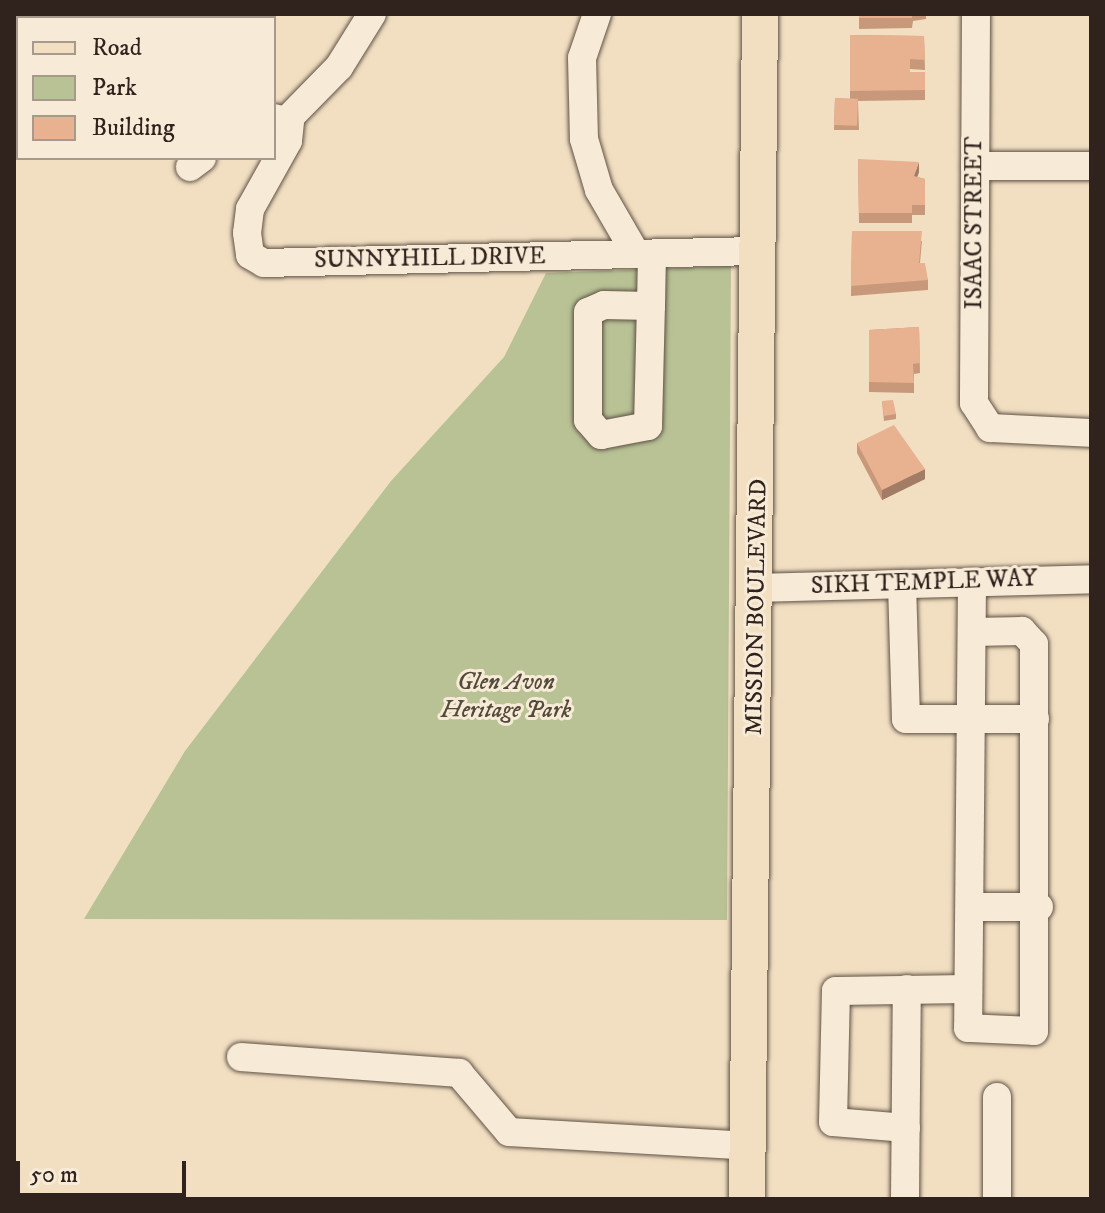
<!DOCTYPE html>
<html>
<head>
<meta charset="utf-8">
<style>
  body { margin:0 }
  #map { position:relative; width:1105px; height:1213px; overflow:hidden; background:#f2dfc2; font-family:"IM FELL DW Pica",serif }
  div>[style] { position:absolute }
  [style*='--x'] { left:calc(var(--x)*1px); top:calc(var(--y)*1px); width:calc(var(--w)*1px); rotate:calc(var(--a)*1deg) }
  .green>* { inset:0; background:#b8c295 }
  .roads { filter:drop-shadow(0 0 2px #605246) drop-shadow(0 0 2px #605246) }
  .minor>* { height:28px; margin:-14px; padding:0 14px; transform-origin:14px; border-radius:14px; background:#f7ead7 }
  .major>* { height:36px; margin:-18px; padding:0 18px; transform-origin:18px; border-radius:18px; background:#f2dfc2 }
  .wall>* { inset:0; background:#c8987b; transform-origin:0 0 }
  .shaded-wall>* { inset:0; background:#a27c64 }
  .building>* { inset:0; background:#e8b18f; transform-origin:0 0 }
  span { translate:-50% -50%; white-space:nowrap; text-align:center; line-height:1.15; -webkit-text-stroke:6px #f7ead7; paint-order:stroke }
  .street-label { font-size:24px; color:#30231d }
  .park-label { font-size:24px; color:#524b3b; font-style:italic }
  .frame { position:absolute; inset:0; border:16px solid #30231d; pointer-events:none }
  .legend { position:absolute; left:16px; top:16px; width:260px; height:144px; box-sizing:border-box; background:#f7ead7; border:2px solid #a79a8d; margin:0; padding:10px 14px; list-style:none; font-size:24px; color:#30231d }
  .legend li { display:flex; align-items:center; gap:16px; height:40px }
  .legend b { width:40px; border:2px solid #a79a8d }
  .scale { position:absolute; left:16px; top:1161px; width:170px; height:36px; box-sizing:border-box; border:4px solid #30231d; border-top:0; padding-left:10px; font-size:24px; line-height:28px; white-space:nowrap; color:#30231d; -webkit-text-stroke:6px #f7ead7; paint-order:stroke }
</style>
</head>
<body>
<div id="map">
  <div class="green">
    <i style="clip-path:polygon(731px 266px,727px 920px,84px 919px,185px 751px,391px 481px,504px 357px,546px 273px)"></i>
  </div>
  <div class="roads">
    <div class="minor">
      <i style="--x:597;--y:14;--w:46;--a:108.8"></i>
      <i style="--x:582;--y:58;--w:81;--a:88.6"></i>
      <i style="--x:584;--y:139;--w:53;--a:73.6"></i>
      <i style="--x:599;--y:190;--w:74;--a:60"></i>
      <i style="--x:976;--y:14;--w:389;--a:90.3"></i>
      <i style="--x:974;--y:403;--w:30;--a:57"></i>
      <i style="--x:990;--y:428;--w:101;--a:2.8"></i>
      <i style="--x:61;--y:18;--w:4;--a:-90"></i>
      <i style="--x:232;--y:18;--w:6;--a:-39"></i>
      <i style="--x:274;--y:118;--w:16;--a:14"></i>
      <i style="--x:290;--y:122;--w:19;--a:96"></i>
      <i style="--x:288;--y:141;--w:78;--a:119.2"></i>
      <i style="--x:250;--y:209;--w:24;--a:97"></i>
      <i style="--x:247;--y:233;--w:22;--a:82"></i>
      <i style="--x:250;--y:255;--w:16;--a:30"></i>
      <i style="--x:264;--y:263;--w:496;--a:-1.4"></i>
      <i style="--x:288;--y:119;--w:73;--a:-45.6"></i>
      <i style="--x:339;--y:67;--w:62;--a:-58.1"></i>
      <i style="--x:975;--y:166;--w:116;--a:0"></i>
      <i style="--x:190;--y:167;--w:15;--a:-37"></i>
      <i style="--x:651;--y:306;--w:47;--a:-178.8"></i>
      <i style="--x:604;--y:305;--w:17;--a:156"></i>
      <i style="--x:588;--y:312;--w:108;--a:90"></i>
      <i style="--x:588;--y:420;--w:20;--a:49"></i>
      <i style="--x:601;--y:435;--w:48;--a:-10.8"></i>
      <i style="--x:648;--y:426;--w:120;--a:-88.6"></i>
      <i style="--x:651;--y:306;--w:52;--a:-88.9"></i>
      <i style="--x:972;--y:582;--w:446;--a:90.5"></i>
      <i style="--x:968;--y:1028;--w:66;--a:2.6"></i>
      <i style="--x:1034;--y:1031;--w:387;--a:-90"></i>
      <i style="--x:1034;--y:644;--w:18;--a:-133"></i>
      <i style="--x:1022;--y:631;--w:49;--a:178.8"></i>
      <i style="--x:902;--y:584;--w:135;--a:88.3"></i>
      <i style="--x:906;--y:719;--w:129;--a:0"></i>
      <i style="--x:758;--y:588;--w:333;--a:-1.5"></i>
      <i style="--x:970;--y:907;--w:69;--a:0"></i>
      <i style="--x:241;--y:1057;--w:219;--a:4.2"></i>
      <i style="--x:459;--y:1073;--w:77;--a:49.7"></i>
      <i style="--x:509;--y:1132;--w:241;--a:3.3"></i>
      <i style="--x:997;--y:1097;--w:102;--a:90"></i>
      <i style="--x:906;--y:1128;--w:73;--a:-175.3"></i>
      <i style="--x:833;--y:1122;--w:131;--a:-88.7"></i>
      <i style="--x:836;--y:991;--w:132;--a:-0.9"></i>
      <i style="--x:905;--y:1199;--w:210;--a:-89.5"></i>
    </div>
    <div class="major">
      <i style="--x:747;--y:1199;--w:1185;--a:-89.37"></i>
    </div>
  </div>
  <div class="wall">
    <i style="left:66px;top:14px;width:58px;height:4px"></i>
    <i style="clip-path:polygon(859px 14px,926px 14px,926px 19px,913px 21px,912px 28px,859px 29px)"></i>
    <i style="clip-path:polygon(850px 35px,924px 36px,925px 70px,910px 69px,910px 72px,925px 72px,925px 100px,858px 101px,859px 130px,834px 130px,835px 98px,850px 99px)"></i>
    <i style="clip-path:polygon(858px 159px,919px 172px,917px 177px,925px 179px,925px 215px,912px 215px,912px 223px,859px 223px)"></i>
    <i style="clip-path:polygon(852px 231px,922px 241px,920px 263px,928px 280px,928px 290px,851px 296px)"></i>
    <i style="clip-path:polygon(919px 327px,920px 373px,914px 374px,914px 393px,869px 392px,869px 330px)"></i>
    <i style="clip-path:polygon(882px 401px,896px 414px,896px 419px,884px 421px)"></i>
    <i style="clip-path:polygon(857px 443px,925px 479px,882px 500px,857px 453px)"></i>
  </div>
  <div class="shaded-wall">
    <i style="clip-path:polygon(919px 162px,919px 172px,914px 186px,914px 176px)"></i>
    <i style="clip-path:polygon(925px 469px,925px 479px,882px 500px,882px 490px)"></i>
  </div>
  <div class="building">
    <i style="clip-path:polygon(98px 14px,124px 14px,124px 16px)"></i>
    <i style="left:859px;top:14px;width:53px;height:4px"></i>
    <i style="clip-path:polygon(850px 35px,924px 36px,925px 60px,910px 59px,910px 72px,925px 72px,925px 90px,850px 91px)"></i>
    <i style="left:835px;top:98px;width:23px;height:27px;rotate:2deg"></i>
    <i style="clip-path:polygon(858px 159px,919px 162px,914px 176px,925px 179px,925px 205px,912px 205px,912px 213px,859px 213px)"></i>
    <i style="clip-path:polygon(852px 231px,922px 231px,919px 263px,925px 263px,928px 280px,851px 286px)"></i>
    <i style="clip-path:polygon(919px 327px,920px 363px,913px 364px,914px 383px,869px 382px,869px 330px)"></i>
    <i style="clip-path:polygon(893px 400px,896px 414px,884px 416px,882px 401px)"></i>
    <i style="clip-path:polygon(894px 425px,925px 469px,882px 490px,857px 443px)"></i>
  </div>
  <div class="street-label">
    <span style="left:975px;top:223px;rotate:-90deg">ISAAC STREET</span>
    <span style="left:430px;top:259px;rotate:-1deg">SUNNYHILL DRIVE</span>
    <span style="left:924px;top:583px;rotate:-2deg">SIKH TEMPLE WAY</span>
    <span style="left:757px;top:607px;rotate:-89deg">MISSION BOULEVARD</span>
  </div>
  <div class="park-label">
    <span style="left:506px;top:697px">Glen Avon<br>Heritage Park</span>
  </div>
  <div class="frame"></div>
  <ul class="legend">
  <li><b style="height:10px;background:#f2dfc2"></b>Road</li>
  <li><b style="height:22px;background:#b8c295"></b>Park</li>
  <li><b style="height:22px;background:#e8b18f"></b>Building</li>
  </ul>
  <div class="scale">50 m</div>
</div>
</body>
</html>
